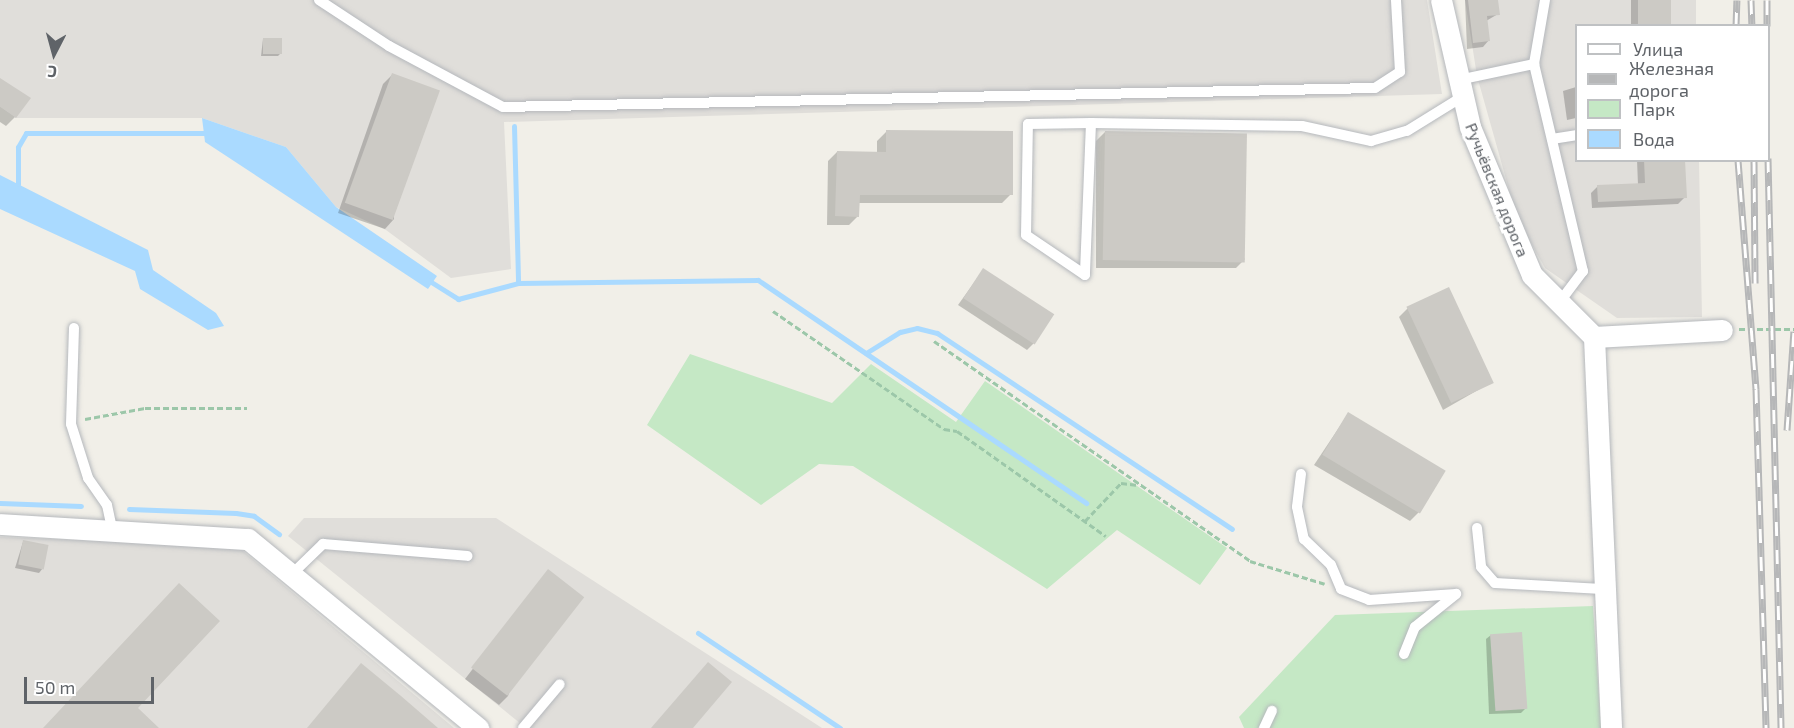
<!DOCTYPE html>
<html>
<head>
<meta charset="utf-8">
<style>
  body { margin:0 }
  #map { position:relative; width:1794px; height:728px; overflow:hidden; background:#f1efe8; font-family:"Exo 2",sans-serif }
  div>[style] { position:absolute }
  [style*='--x'] { left:calc(var(--x)*1px); top:calc(var(--y)*1px); width:calc(var(--w)*1px); rotate:calc(var(--a)*1deg) }
  .industrial>* { inset:0; background:#e0deda }
  .green>* { inset:0; background:#c5e8c5 }
  .water>* { inset:0; background:#aadaff }
  .shadow>* { inset:0; background:#0003; transform-origin:0 0 }
  .stream>* { height:5px; margin:-2.5px; padding:0 2.5px; transform-origin:2.5px; border-radius:2.5px; background:#aadaff }
  .building>* { inset:0; background:#cccac5; transform-origin:0 0 }
  .path>* { height:3px; margin-top:-1.5px; transform-origin:0; background:repeating-linear-gradient(90deg,#9cc7a9 0 6px,transparent 0 9px) }
  .roads { filter:drop-shadow(0 0 2px #b5b8bc) drop-shadow(0 0 2px #b5b8bc) }
  .service>* { height:10px; margin:-5px; padding:0 5px; transform-origin:5px; border-radius:5px; background:#fff }
  .minor>* { height:21px; margin:-10.5px; padding:0 10.5px; transform-origin:10.5px; border-radius:10.5px; background:#fff }
  .rail>* { height:7px; margin-top:-3.5px; transform-origin:0; background:repeating-linear-gradient(90deg,#fff 0 14px,#b6b7b8 0 28px); box-sizing:border-box; border-block:2px solid #b6b7b8 }
  span { translate:-50% -50%; white-space:nowrap; text-align:center; line-height:1.15; -webkit-text-stroke:6px #fff; paint-order:stroke }
  .street-label { font-size:16px; color:#5f6368 }
  .legend { position:absolute; left:1575px; top:24px; width:195px; height:138px; box-sizing:border-box; background:#fff; border:2px solid #bfc1c3; margin:0; padding:8px 10px; list-style:none; font-size:18px; color:#5f6368 }
  .legend li { display:flex; align-items:center; gap:12px; height:30px }
  .legend b { width:30px; border:2px solid #bfc1c3 }
  .north { position:absolute; left:24px; top:24px; width:60px; height:60px; -webkit-text-stroke:4px #fff; paint-order:stroke; rotate:186deg; font-size:16px; font-weight:700; line-height:24px; text-align:center; color:#5f6368 }
  .north::after { content:''; display:block; margin:auto; width:21px; height:27px; background:#5f6368; clip-path:polygon(50% 0,100% 100%,50% 72%,0 100%) }
  .scale { position:absolute; left:24px; top:677px; width:130px; height:27px; box-sizing:border-box; border:3px solid #5f6368; border-top:0; padding-left:8px; font-size:18px; line-height:21px; white-space:nowrap; color:#5f6368; -webkit-text-stroke:4px #fff; paint-order:stroke }
</style>
</head>
<body>
<div id="map">
  <div class="industrial">
    <i style="clip-path:polygon(0 0,1427px 0,1442px 94px,504px 122px,511px 269px,451px 278px,386px 230px,336px 207px,286px 147px,202px 118px,16px 118px,0 107px)"></i>
    <i style="clip-path:polygon(1465px 0,1696px 0,1696px 25px,1576px 26px,1576px 160px,1699px 161px,1702px 317px,1617px 318px,1545px 268px,1517px 218px,1477px 76px)"></i>
    <i style="clip-path:polygon(304px 518px,496px 518px,822px 728px,526px 728px,288px 536px)"></i>
    <i style="clip-path:polygon(0 537px,237px 546px,454px 728px,0 728px)"></i>
  </div>
  <div class="green">
    <i style="clip-path:polygon(690px 354px,832px 403px,871px 364px,956px 422px,985px 381px,1227px 548px,1200px 585px,1117px 530px,1047px 589px,853px 466px,819px 464px,761px 505px,647px 425px)"></i>
    <i style="clip-path:polygon(1593px 606px,1601px 728px,1244px 728px,1239px 717px,1335px 615px)"></i>
  </div>
  <div class="water">
    <i style="clip-path:polygon(202px 118px,286px 147px,336px 207px,437px 276px,428px 289px,205px 142px)"></i>
    <i style="clip-path:polygon(0 175px,148px 250px,153px 270px,216px 313px,224px 326px,208px 330px,140px 289px,135px 271px,0 209px)"></i>
  </div>
  <div class="shadow">
    <i style="clip-path:polygon(1465px 0,1498px 0,1498px 14px,1486px 21px,1489px 40px,1483px 47px,1467px 49px)"></i>
    <i style="left:1631px;top:0;width:38px;height:26px"></i>
    <i style="clip-path:polygon(263px 39px,280px 54px,278px 56px,261px 56px)"></i>
    <i style="clip-path:polygon(392px 75px,394px 219px,385px 229px,338px 213px,383px 84px)"></i>
    <i style="clip-path:polygon(0 80px,15px 117px,6px 126px,0 122px)"></i>
    <i style="clip-path:polygon(1576px 87px,1576px 118px,1567px 120px,1563px 91px)"></i>
    <i style="clip-path:polygon(886px 132px,1011px 194px,1002px 203px,858px 203px,858px 216px,849px 225px,827px 225px,828px 161px,837px 152px,877px 153px,877px 141px)"></i>
    <i style="clip-path:polygon(1105px 132px,1245px 259px,1236px 268px,1096px 268px,1096px 141px)"></i>
    <i style="clip-path:polygon(1637px 160px,1684px 160px,1685px 197px,1678px 204px,1592px 208px,1591px 193px,1598px 186px,1638px 185px)"></i>
    <i style="clip-path:polygon(983px 270px,1034px 343px,1027px 350px,958px 305px)"></i>
    <i style="clip-path:polygon(1408px 308px,1492px 382px,1443px 410px,1399px 317px)"></i>
    <i style="clip-path:polygon(1348px 414px,1419px 512px,1410px 521px,1314px 465px)"></i>
    <i style="clip-path:polygon(23px 542px,43px 568px,39px 573px,15px 568px)"></i>
    <i style="clip-path:polygon(548px 571px,508px 696px,499px 705px,465px 679px)"></i>
    <i style="clip-path:polygon(1491px 635px,1526px 708px,1521px 713px,1489px 714px,1486px 639px)"></i>
  </div>
  <div class="stream">
    <i style="--x:514;--y:126;--w:157;--a:88.5"></i>
    <i style="--x:518;--y:283;--w:240;--a:-0.7"></i>
    <i style="--x:758;--y:280;--w:397;--a:34.2"></i>
    <i style="--x:18;--y:184;--w:37;--a:-90"></i>
    <i style="--x:18;--y:147;--w:16;--a:-60"></i>
    <i style="--x:26;--y:133;--w:183;--a:0"></i>
    <i style="--x:428;--y:280;--w:36;--a:32"></i>
    <i style="--x:458;--y:299;--w:62;--a:-14.9"></i>
    <i style="--x:866;--y:353;--w:40;--a:-32"></i>
    <i style="--x:900;--y:332;--w:17;--a:-13"></i>
    <i style="--x:917;--y:328;--w:21;--a:14"></i>
    <i style="--x:937;--y:333;--w:354;--a:33.6"></i>
    <i style="--x:0;--y:503;--w:81;--a:2.1"></i>
    <i style="--x:129;--y:509;--w:107;--a:2.1"></i>
    <i style="--x:236;--y:513;--w:18;--a:9"></i>
    <i style="--x:254;--y:516;--w:31;--a:36"></i>
    <i style="--x:698;--y:633;--w:171;--a:33.8"></i>
  </div>
  <div class="building">
    <i style="clip-path:polygon(1468px 0,1498px 0,1500px 15px,1487px 16px,1490px 41px,1473px 43px)"></i>
    <i style="left:1638px;top:0;width:33px;height:26px"></i>
    <i style="left:263px;top:38px;width:19px;height:16px"></i>
    <i style="left:392px;top:73px;width:51px;height:138px;rotate:20deg"></i>
    <i style="clip-path:polygon(0 78px,31px 98px,16px 118px,0 107px)"></i>
    <i style="clip-path:polygon(886px 130px,1013px 131px,1013px 195px,860px 195px,859px 217px,835px 216px,837px 151px,886px 152px)"></i>
    <i style="left:1105px;top:131px;width:142px;height:129px;rotate:1deg"></i>
    <i style="clip-path:polygon(1644px 160px,1685px 160px,1687px 198px,1598px 202px,1597px 185px,1645px 183px)"></i>
    <i style="left:983px;top:268px;width:85px;height:36px;rotate:33deg"></i>
    <i style="left:1449px;top:287px;width:106px;height:47px;rotate:65deg"></i>
    <i style="left:1348px;top:412px;width:114px;height:50px;rotate:31deg"></i>
    <i style="left:23px;top:540px;width:26px;height:25px;rotate:11deg"></i>
    <i style="left:548px;top:569px;width:46px;height:125px;rotate:38deg"></i>
    <i style="clip-path:polygon(179px 583px,220px 621px,138px 708px,159px 728px,43px 728px)"></i>
    <i style="left:1522px;top:632px;width:77px;height:32px;rotate:86deg"></i>
    <i style="clip-path:polygon(708px 662px,732px 682px,693px 728px,651px 728px)"></i>
    <i style="clip-path:polygon(361px 663px,401px 696px,438px 728px,307px 728px)"></i>
  </div>
  <div class="path">
    <i style="--x:773;--y:311;--w:208;--a:34.6"></i>
    <i style="--x:944;--y:429;--w:13;--a:9"></i>
    <i style="--x:957;--y:431;--w:182;--a:35.2"></i>
    <i style="--x:1739;--y:329;--w:55;--a:0"></i>
    <i style="--x:934;--y:341;--w:385;--a:34.8"></i>
    <i style="--x:1250;--y:561;--w:78;--a:17"></i>
    <i style="--x:85;--y:419;--w:61;--a:-10.4"></i>
    <i style="--x:145;--y:408;--w:102;--a:0"></i>
    <i style="--x:1085;--y:521;--w:52;--a:-46.5"></i>
    <i style="--x:1121;--y:483;--w:17;--a:7"></i>
  </div>
  <div class="roads">
    <div class="service">
      <i style="--x:319;--y:0;--w:84;--a:33.3"></i>
      <i style="--x:389;--y:46;--w:129;--a:28.2"></i>
      <i style="--x:503;--y:107;--w:872;--a:-1.25"></i>
      <i style="--x:1375;--y:88;--w:30;--a:-33"></i>
      <i style="--x:1400;--y:72;--w:72;--a:-93.2"></i>
      <i style="--x:1545;--y:0;--w:65;--a:99.8"></i>
      <i style="--x:1534;--y:64;--w:213;--a:76.7"></i>
      <i style="--x:1583;--y:271;--w:40;--a:127"></i>
      <i style="--x:1458;--y:80;--w:78;--a:-11.9"></i>
      <i style="--x:1091;--y:123;--w:152;--a:92.3"></i>
      <i style="--x:1085;--y:275;--w:71;--a:-145.9"></i>
      <i style="--x:1026;--y:235;--w:111;--a:-89"></i>
      <i style="--x:1028;--y:124;--w:63;--a:-0.9"></i>
      <i style="--x:1091;--y:123;--w:211;--a:0.8"></i>
      <i style="--x:1302;--y:126;--w:71;--a:12.3"></i>
      <i style="--x:1371;--y:141;--w:37;--a:-16"></i>
      <i style="--x:1407;--y:131;--w:65;--a:-31.7"></i>
      <i style="--x:1552;--y:139;--w:24;--a:-9"></i>
      <i style="--x:74;--y:328;--w:96;--a:91.8"></i>
      <i style="--x:71;--y:424;--w:57;--a:72.5"></i>
      <i style="--x:88;--y:478;--w:33;--a:55"></i>
      <i style="--x:107;--y:505;--w:25;--a:78"></i>
      <i style="--x:1301;--y:474;--w:33;--a:97"></i>
      <i style="--x:1297;--y:507;--w:33;--a:78"></i>
      <i style="--x:1304;--y:539;--w:37;--a:44"></i>
      <i style="--x:1331;--y:565;--w:26;--a:67"></i>
      <i style="--x:1341;--y:589;--w:30;--a:21"></i>
      <i style="--x:1369;--y:600;--w:87;--a:-3.9"></i>
      <i style="--x:1477;--y:528;--w:39;--a:84"></i>
      <i style="--x:1481;--y:567;--w:21;--a:49"></i>
      <i style="--x:1495;--y:583;--w:107;--a:3.2"></i>
      <i style="--x:291;--y:575;--w:45;--a:-44.1"></i>
      <i style="--x:323;--y:544;--w:145;--a:4.7"></i>
      <i style="--x:1404;--y:654;--w:29;--a:-68"></i>
      <i style="--x:1415;--y:627;--w:53;--a:-38.8"></i>
      <i style="--x:523;--y:728;--w:57;--a:-49.9"></i>
      <i style="--x:1264;--y:728;--w:19;--a:-65"></i>
    </div>
    <div class="minor">
      <i style="--x:1441;--y:0;--w:130;--a:77.1"></i>
      <i style="--x:1470;--y:127;--w:160;--a:67.3"></i>
      <i style="--x:1532;--y:275;--w:88;--a:45"></i>
      <i style="--x:1594;--y:337;--w:128;--a:-3.1"></i>
      <i style="--x:1594;--y:337;--w:391;--a:87.5"></i>
      <i style="--x:0;--y:524;--w:248;--a:3.5"></i>
      <i style="--x:248;--y:539;--w:298;--a:39.4"></i>
    </div>
  </div>
  <div class="rail">
    <i style="--x:1751;--y:0;--w:26;--a:88"></i>
    <i style="--x:1767;--y:0;--w:26;--a:90"></i>
    <i style="--x:1736;--y:26;--w:26;--a:-88"></i>
    <i style="--x:1768;--y:158;--w:570;--a:88.69"></i>
    <i style="--x:1738;--y:160;--w:230;--a:85.5"></i>
    <i style="--x:1756;--y:389;--w:339;--a:88.3"></i>
    <i style="--x:1754;--y:160;--w:123;--a:89.5"></i>
    <i style="--x:1787;--y:430;--w:99;--a:-86"></i>
  </div>
  <div class="street-label">
    <span style="left:1497px;top:190px;rotate:68deg">Ручьёвская дорога</span>
  </div>
  <ul class="legend">
  <li><b style="height:8px;background:#fff"></b>Улица</li>
  <li><b style="height:8px;background:#b6b7b8"></b>Железная дорога</li>
  <li><b style="height:16px;background:#c5e8c5"></b>Парк</li>
  <li><b style="height:16px;background:#aadaff"></b>Вода</li>
  </ul>
  <div class="north">С</div>
  <div class="scale">50 m</div>
</div>
</body>
</html>
